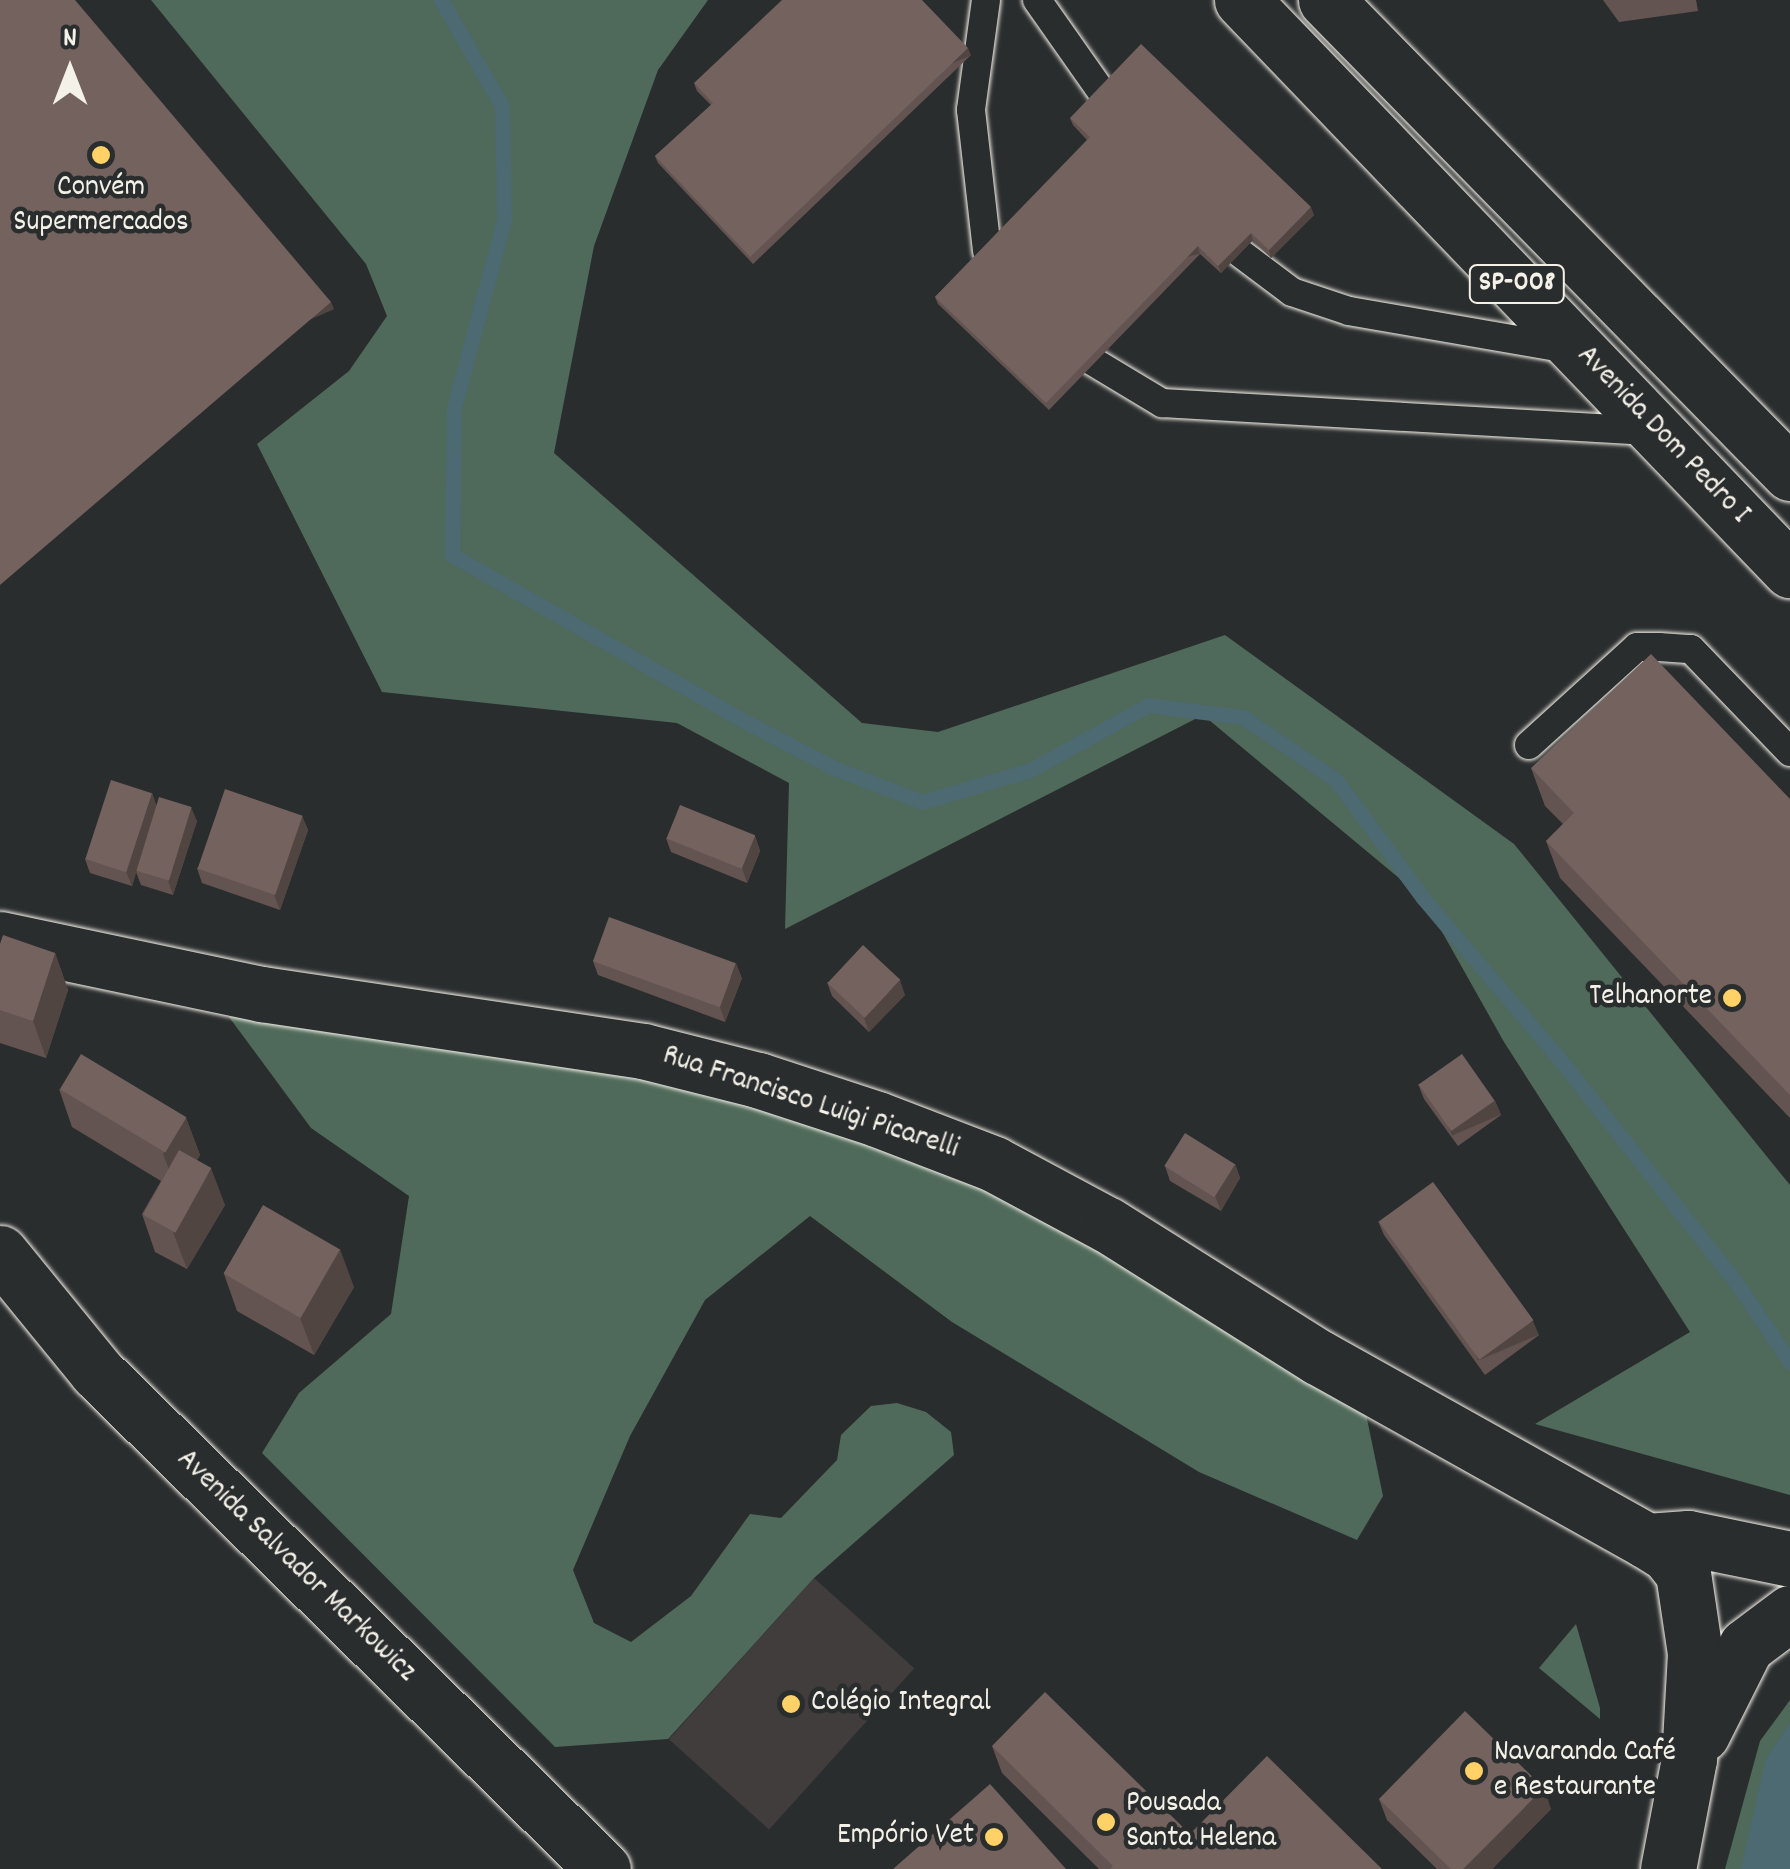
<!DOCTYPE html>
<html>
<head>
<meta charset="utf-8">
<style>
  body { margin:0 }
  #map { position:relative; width:1790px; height:1869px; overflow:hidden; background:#2a2d2e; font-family:Dekko,sans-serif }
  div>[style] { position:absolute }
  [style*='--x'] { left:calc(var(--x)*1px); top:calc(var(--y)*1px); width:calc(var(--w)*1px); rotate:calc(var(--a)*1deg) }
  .built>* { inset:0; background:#403d3c; transform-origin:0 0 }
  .green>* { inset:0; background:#4f6a5a }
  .water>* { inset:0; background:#4d6972 }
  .stream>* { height:15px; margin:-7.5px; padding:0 7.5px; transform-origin:7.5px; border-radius:7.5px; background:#4d6972 }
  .roads { filter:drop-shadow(0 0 2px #f4f1e8) drop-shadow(0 0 2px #f4f1e8) }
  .service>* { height:28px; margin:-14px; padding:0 14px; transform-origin:14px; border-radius:14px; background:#2a2d2e }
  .tertiary>* { height:55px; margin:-27.5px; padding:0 27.5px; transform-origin:27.5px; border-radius:27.5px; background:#2a2d2e }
  .primary>* { height:55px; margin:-27.5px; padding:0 27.5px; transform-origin:27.5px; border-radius:27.5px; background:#2a2d2e }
  .wall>* { inset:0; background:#645451 }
  .shaded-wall>* { inset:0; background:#514542; transform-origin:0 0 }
  .building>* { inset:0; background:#74625e; transform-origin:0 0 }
  .dots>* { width:28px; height:28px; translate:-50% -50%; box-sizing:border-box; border:5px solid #2a2d2e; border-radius:50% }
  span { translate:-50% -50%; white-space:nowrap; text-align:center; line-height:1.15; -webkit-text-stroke:9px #2a2d2e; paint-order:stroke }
  .shield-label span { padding:2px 8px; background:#2a2d2e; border:2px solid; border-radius:8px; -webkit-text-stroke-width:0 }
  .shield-label { font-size:28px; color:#f4f1e8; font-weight:700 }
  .poi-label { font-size:30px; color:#f4f1e8 }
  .right { translate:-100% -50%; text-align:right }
  .left { translate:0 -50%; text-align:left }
  .street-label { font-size:30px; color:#f4f1e8 }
  .north { position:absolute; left:20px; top:20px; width:100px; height:100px; -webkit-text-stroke:8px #2a2d2e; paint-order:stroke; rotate:0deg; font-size:28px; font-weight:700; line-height:40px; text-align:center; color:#f4f1e8 }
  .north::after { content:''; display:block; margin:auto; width:35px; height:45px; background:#f4f1e8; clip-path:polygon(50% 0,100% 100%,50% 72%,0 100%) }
</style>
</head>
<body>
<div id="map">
  <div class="built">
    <i style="left:814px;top:1578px;width:135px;height:217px;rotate:42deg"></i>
  </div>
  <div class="green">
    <i style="clip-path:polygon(151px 0,708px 0,658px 70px,594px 246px,554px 453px,862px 723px,938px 732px,1225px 635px,1514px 844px,1790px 1185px,1790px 1495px,1535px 1424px,1690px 1332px,1504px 1042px,1423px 898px,1203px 715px,785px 929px,789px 783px,677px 723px,382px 692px,257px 444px,349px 371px,387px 316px,366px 264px)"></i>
    <i style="clip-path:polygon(370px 1015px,828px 1114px,1054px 1221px,1366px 1414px,1383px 1496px,1357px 1540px,1199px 1472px,952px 1322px,810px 1216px,705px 1300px,630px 1436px,573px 1570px,594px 1623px,631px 1642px,691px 1596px,750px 1514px,781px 1518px,837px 1460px,841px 1435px,871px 1406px,897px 1403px,926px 1412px,951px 1432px,954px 1455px,814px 1578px,668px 1739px,555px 1747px,262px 1453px,299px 1393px,391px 1314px,409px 1196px,311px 1128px,229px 1017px)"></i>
    <i style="clip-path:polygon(1576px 1624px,1600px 1708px,1600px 1719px,1539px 1668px)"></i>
    <i style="clip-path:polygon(1790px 1700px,1790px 1869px,1725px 1869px,1760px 1741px)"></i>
  </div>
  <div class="water">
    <i style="clip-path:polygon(1790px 1723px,1790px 1869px,1741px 1869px,1766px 1759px)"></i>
  </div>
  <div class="stream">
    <i style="--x:441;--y:0;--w:122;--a:60.1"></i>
    <i style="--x:502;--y:106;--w:114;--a:89"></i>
    <i style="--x:504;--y:220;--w:195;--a:104.9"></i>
    <i style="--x:454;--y:408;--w:147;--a:90.8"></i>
    <i style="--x:452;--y:555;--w:340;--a:29.6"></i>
    <i style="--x:748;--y:723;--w:97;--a:27.6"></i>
    <i style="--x:834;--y:768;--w:94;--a:21.1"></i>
    <i style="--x:922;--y:802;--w:113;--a:-16.5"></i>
    <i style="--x:1030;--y:770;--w:135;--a:-28.8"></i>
    <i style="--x:1148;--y:705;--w:96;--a:7.2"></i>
    <i style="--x:1243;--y:717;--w:112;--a:34.1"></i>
    <i style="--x:1336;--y:780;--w:147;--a:53.6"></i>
    <i style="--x:1423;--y:898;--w:209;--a:49.7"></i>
    <i style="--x:1558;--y:1057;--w:290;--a:51.7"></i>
    <i style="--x:1738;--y:1285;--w:93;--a:56"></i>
  </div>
  <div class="roads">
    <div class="service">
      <i style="--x:986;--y:0;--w:111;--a:97.8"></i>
      <i style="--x:971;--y:110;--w:142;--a:83.5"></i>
      <i style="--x:1037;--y:0;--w:115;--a:54.9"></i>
      <i style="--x:1240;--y:253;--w:65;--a:36.9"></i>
      <i style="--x:1292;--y:292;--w:60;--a:18.4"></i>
      <i style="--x:1349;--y:311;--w:223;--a:9.8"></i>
      <i style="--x:1092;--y:361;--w:82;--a:31"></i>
      <i style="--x:1162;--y:403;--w:492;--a:3.3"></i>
      <i style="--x:1529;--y:745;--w:146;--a:-42.2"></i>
      <i style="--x:1637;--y:647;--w:22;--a:0"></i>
      <i style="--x:1659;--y:647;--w:32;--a:4"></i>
      <i style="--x:1691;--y:649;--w:143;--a:46.1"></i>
    </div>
    <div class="tertiary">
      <i style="--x:0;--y:939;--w:268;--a:11.9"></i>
      <i style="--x:262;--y:994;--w:385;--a:8.5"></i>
      <i style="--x:643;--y:1051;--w:119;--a:14.2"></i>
      <i style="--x:758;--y:1080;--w:125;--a:18.1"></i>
      <i style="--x:877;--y:1119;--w:125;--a:21"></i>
      <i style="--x:994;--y:1164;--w:129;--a:28.2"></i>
      <i style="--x:1108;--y:1225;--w:248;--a:32.2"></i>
      <i style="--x:1318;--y:1357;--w:377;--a:29.2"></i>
      <i style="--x:1647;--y:1541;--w:41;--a:-4.2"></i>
      <i style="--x:1688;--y:1538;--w:104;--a:11.6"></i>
      <i style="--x:0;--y:1253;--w:154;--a:50.8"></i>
      <i style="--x:97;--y:1372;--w:709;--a:44.49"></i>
      <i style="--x:1647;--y:1541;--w:25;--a:32"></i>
      <i style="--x:1668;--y:1554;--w:24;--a:52"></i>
      <i style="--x:1683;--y:1573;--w:81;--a:81.5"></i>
      <i style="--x:1695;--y:1653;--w:106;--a:93.2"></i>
      <i style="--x:1689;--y:1759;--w:112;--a:100.8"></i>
      <i style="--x:1702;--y:1734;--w:98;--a:-63.4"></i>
      <i style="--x:1746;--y:1646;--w:55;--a:-36.9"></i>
    </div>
    <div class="primary">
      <i style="--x:1242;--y:0;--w:791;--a:46.13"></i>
      <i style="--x:1326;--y:0;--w:663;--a:45.55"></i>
    </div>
  </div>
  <div class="wall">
    <i style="clip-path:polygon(1603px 0,1696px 0,1698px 11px,1619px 22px)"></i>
    <i style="clip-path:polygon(971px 55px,753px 264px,658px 163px,655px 156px,711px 105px,697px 91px,694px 83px)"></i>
    <i style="clip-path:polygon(1070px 118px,1314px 215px,1271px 258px,1253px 240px,1221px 273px,1200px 254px,1049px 410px,938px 304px,935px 297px,1087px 140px,1073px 125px)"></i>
    <i style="clip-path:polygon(1531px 768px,1790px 799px,1790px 1118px,1560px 878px,1546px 841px,1563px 824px,1545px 806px)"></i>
    <i style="clip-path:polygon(152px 793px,156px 805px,197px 821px,173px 895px,141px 885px,136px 872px,132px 886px,90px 873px,85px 859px)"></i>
    <i style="clip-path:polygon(302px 816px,308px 830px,280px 910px,202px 883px,197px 868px)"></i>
    <i style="clip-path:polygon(755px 836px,760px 851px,747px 883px,671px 852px,666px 838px)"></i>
    <i style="clip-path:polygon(0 944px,55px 953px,68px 990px,46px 1058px,0 1043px)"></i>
    <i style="clip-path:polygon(593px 961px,742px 978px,725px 1022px,598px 975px)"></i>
    <i style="clip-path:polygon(827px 982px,905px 995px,869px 1032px,832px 996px)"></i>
    <i style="clip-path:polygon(1418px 1084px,1495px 1101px,1501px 1115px,1458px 1146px,1424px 1099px)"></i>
    <i style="clip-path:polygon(59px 1089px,186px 1118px,200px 1155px,197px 1160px,225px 1205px,187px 1269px,155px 1252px,142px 1214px,161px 1181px,72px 1127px)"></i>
    <i style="clip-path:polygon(1235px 1164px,1240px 1178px,1221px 1211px,1170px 1181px,1165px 1166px)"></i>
    <i style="clip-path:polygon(1378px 1221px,1539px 1335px,1485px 1375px,1384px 1235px)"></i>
    <i style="clip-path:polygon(224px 1274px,354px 1287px,314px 1355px,237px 1311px)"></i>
    <i style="clip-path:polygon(992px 1746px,1190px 1834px,1382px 1869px,1099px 1869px,1002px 1773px)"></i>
    <i style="clip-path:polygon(1379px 1799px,1551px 1809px,1492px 1869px,1437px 1869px,1387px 1820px)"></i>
  </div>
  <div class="shaded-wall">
    <i style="left:968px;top:48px;width:8px;height:302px;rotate:67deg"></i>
    <i style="clip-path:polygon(1311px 207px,1314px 215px,1271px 258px,1269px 250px)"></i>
    <i style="clip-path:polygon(1251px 233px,1253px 240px,1221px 273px,1218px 266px)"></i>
    <i style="left:1198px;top:246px;width:8px;height:219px;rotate:76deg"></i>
    <i style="left:331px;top:302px;width:8px;height:435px;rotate:67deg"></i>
    <i style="clip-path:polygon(152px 793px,157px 807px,132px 886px,126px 872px)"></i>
    <i style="clip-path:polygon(191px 807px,197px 821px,173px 895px,168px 881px)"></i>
    <i style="clip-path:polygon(302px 816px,308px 830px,280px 910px,274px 895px)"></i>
    <i style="clip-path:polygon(755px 836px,760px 851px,747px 883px,742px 868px)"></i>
    <i style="clip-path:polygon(55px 953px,68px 990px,46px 1058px,33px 1021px)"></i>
    <i style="clip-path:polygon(736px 963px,742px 978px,725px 1022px,720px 1007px)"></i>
    <i style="clip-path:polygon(900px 980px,905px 995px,869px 1032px,864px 1018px)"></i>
    <i style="left:1495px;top:1101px;width:15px;height:53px;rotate:67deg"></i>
    <i style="clip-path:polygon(186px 1118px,200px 1155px,177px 1191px,163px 1154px)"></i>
    <i style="clip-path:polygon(1235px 1164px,1240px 1178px,1221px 1211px,1215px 1196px)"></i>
    <i style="clip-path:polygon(211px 1168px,225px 1205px,187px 1269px,173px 1232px)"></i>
    <i style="clip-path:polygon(340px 1249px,354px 1287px,314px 1355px,300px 1318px)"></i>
    <i style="left:1533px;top:1321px;width:15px;height:66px;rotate:67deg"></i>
    <i style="clip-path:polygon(1544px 1788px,1551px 1809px,1492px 1869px,1463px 1869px)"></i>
  </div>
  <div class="building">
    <i style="clip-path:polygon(0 0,75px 0,331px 302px,0 585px)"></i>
    <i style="clip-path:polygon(782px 0,922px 0,968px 48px,750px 257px,655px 156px,713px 103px,694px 83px)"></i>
    <i style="clip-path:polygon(1141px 44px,1311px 207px,1269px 250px,1251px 233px,1218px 266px,1198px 246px,1046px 403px,935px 297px,1090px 137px,1070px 118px)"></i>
    <i style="clip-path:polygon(1651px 654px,1790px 799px,1790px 1095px,1546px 841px,1574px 813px,1531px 768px)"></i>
    <i style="left:111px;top:780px;width:43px;height:83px;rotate:18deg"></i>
    <i style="left:225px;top:789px;width:82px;height:84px;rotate:19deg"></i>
    <i style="left:159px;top:797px;width:34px;height:77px;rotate:17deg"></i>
    <i style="left:680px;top:805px;width:81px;height:36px;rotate:22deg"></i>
    <i style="left:609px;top:917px;width:135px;height:47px;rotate:20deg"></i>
    <i style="clip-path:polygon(3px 935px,55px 953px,33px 1021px,0 1010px,0 944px)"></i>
    <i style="left:863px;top:945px;width:51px;height:52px;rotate:43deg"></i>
    <i style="left:81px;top:1054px;width:123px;height:41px;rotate:31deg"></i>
    <i style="left:1462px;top:1054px;width:57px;height:53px;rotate:55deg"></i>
    <i style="left:1185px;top:1133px;width:59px;height:39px;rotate:32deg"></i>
    <i style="left:179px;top:1150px;width:37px;height:74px;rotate:29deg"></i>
    <i style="left:1433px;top:1182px;width:171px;height:67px;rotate:54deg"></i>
    <i style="left:263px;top:1205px;width:89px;height:79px;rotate:30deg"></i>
    <i style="clip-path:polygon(1045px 1692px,1190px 1834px,1267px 1756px,1382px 1869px,1110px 1869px,1113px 1866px,992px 1746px)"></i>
    <i style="clip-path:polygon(1465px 1711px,1544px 1788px,1463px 1869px,1451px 1869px,1379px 1799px)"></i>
    <i style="clip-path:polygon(990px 1784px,1066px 1869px,893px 1869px)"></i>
  </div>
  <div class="dots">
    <i style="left:101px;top:155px;background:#ffd166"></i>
    <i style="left:1732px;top:998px;background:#ffd166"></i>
    <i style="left:791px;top:1704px;background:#ffd166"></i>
    <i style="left:1474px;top:1771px;background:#ffd166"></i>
    <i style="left:1106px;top:1822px;background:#ffd166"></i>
    <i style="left:994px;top:1837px;background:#ffd166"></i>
  </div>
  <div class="shield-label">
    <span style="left:1517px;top:284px">SP-008</span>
  </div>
  <div class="poi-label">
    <span style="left:101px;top:206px">Convém<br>Supermercados</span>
    <span class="right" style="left:1712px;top:998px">Telhanorte</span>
    <span class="left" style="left:811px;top:1704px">Colégio Integral</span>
    <span class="left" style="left:1494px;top:1771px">Navaranda Café<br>e Restaurante</span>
    <span class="left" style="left:1126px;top:1822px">Pousada<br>Santa Helena</span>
    <span class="right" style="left:974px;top:1837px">Empório Vet</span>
  </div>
  <div class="street-label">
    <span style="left:1662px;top:436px;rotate:46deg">Avenida Dom Pedro I</span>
    <span style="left:810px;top:1104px;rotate:18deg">Rua Francisco Luigi Picarelli</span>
    <span style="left:295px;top:1567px;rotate:44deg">Avenida Salvador Markowicz</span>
  </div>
  <div class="north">N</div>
</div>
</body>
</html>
